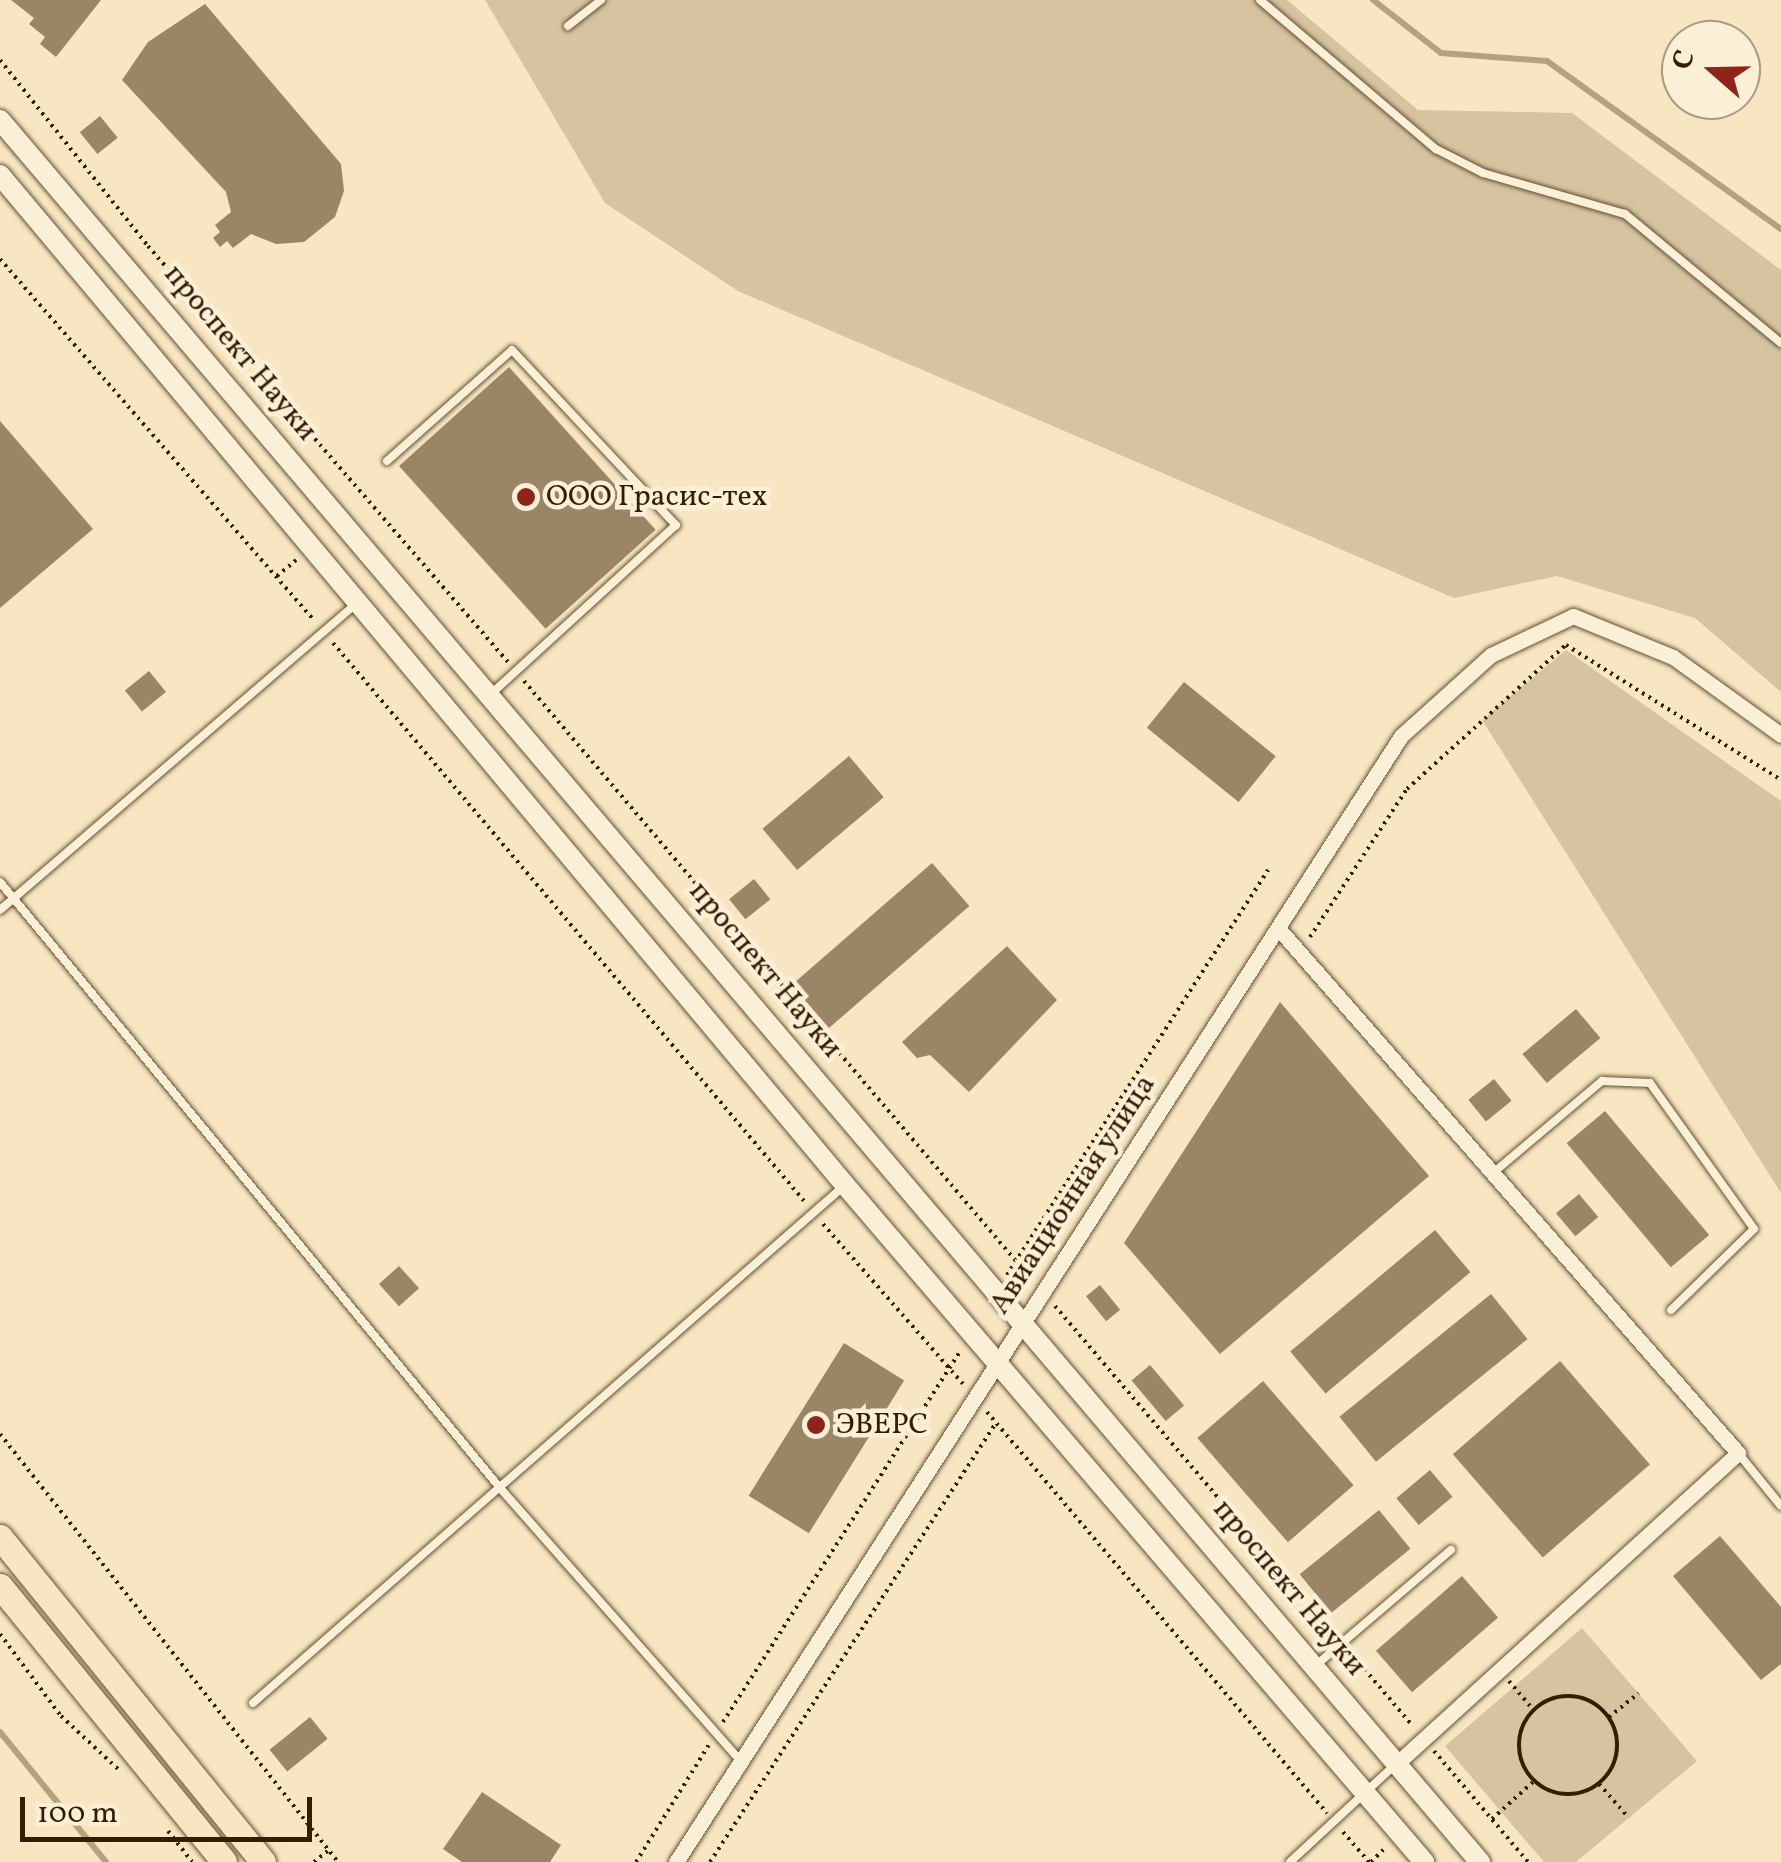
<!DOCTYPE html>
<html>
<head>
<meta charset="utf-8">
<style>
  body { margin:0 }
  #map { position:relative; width:1781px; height:1862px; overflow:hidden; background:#f7e6c1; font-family:Vollkorn,serif }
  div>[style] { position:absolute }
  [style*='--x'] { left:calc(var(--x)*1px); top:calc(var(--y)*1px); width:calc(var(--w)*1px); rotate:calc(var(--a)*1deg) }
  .green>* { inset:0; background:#d6c4a1 }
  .stream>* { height:6px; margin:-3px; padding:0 3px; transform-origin:3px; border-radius:3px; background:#b5a180 }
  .building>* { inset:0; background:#9a8566; transform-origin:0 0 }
  .path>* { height:4px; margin-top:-2px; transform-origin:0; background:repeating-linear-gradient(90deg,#351c03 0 2.5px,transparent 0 7.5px) }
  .path>.ring { margin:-2px; padding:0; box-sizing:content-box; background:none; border:4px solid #351c03; border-radius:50% }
  .roads { filter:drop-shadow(0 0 2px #664e32) drop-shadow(0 0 2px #664e32) }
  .service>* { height:8px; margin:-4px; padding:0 4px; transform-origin:4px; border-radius:4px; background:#faefd7 }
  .minor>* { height:15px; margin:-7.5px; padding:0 7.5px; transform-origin:7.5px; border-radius:7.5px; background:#faefd7 }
  .tertiary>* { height:20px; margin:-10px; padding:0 10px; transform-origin:10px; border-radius:10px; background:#faefd7 }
  .primary>* { height:25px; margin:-12.5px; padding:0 12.5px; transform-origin:12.5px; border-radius:12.5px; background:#f7e6c1 }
  .dots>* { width:28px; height:28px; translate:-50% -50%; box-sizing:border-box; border:5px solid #faefd7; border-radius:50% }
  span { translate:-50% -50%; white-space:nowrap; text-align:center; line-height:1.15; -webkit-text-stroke:9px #faefd7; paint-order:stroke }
  .street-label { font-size:30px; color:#351c03 }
  .poi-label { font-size:30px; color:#351c03 }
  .left { translate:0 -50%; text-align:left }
  .north { position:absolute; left:1661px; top:20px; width:100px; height:100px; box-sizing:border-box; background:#faefd7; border:2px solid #ab9b82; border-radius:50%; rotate:290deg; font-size:28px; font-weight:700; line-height:40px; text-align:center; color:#351c03 }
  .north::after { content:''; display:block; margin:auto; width:35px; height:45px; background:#8f2418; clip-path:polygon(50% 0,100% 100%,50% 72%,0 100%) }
  .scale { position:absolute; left:20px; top:1797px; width:292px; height:45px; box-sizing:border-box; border:5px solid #351c03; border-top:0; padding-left:12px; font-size:30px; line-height:35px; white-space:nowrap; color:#351c03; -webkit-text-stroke:8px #faefd7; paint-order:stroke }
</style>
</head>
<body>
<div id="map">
  <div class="green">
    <i style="clip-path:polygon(485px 0,1287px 0,1418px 110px,1572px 113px,1781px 270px,1781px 692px,1695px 618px,1557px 576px,1454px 598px,738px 291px,605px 203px)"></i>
    <i style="clip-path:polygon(1566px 650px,1781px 801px,1781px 1193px,1482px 720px)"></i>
    <i style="clip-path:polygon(1582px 1628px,1697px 1761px,1576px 1862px,1544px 1862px,1445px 1746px)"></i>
  </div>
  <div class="stream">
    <i style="--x:1373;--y:0;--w:86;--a:37.9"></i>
    <i style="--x:1441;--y:53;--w:106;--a:4.3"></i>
    <i style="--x:1547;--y:61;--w:288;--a:35.7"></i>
    <i style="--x:0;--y:1732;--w:168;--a:50.8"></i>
  </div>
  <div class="building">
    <i style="clip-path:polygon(11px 0,101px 0,56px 57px,40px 44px,45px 37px,29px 24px,34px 18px)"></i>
    <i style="clip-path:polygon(205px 4px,341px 164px,344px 191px,335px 217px,304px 242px,276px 244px,251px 234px,233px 248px,227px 241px,220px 247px,213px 238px,220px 232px,215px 225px,231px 212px,226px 192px,122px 80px,148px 42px)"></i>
    <i style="left:100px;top:116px;width:28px;height:26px;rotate:51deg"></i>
    <i style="left:509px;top:367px;width:219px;height:148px;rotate:48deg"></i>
    <i style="clip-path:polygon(0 421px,93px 529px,0 608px)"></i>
    <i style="left:149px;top:671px;width:27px;height:31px;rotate:51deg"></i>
    <i style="left:1184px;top:682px;width:118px;height:59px;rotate:39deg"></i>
    <i style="left:849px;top:756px;width:54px;height:113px;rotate:50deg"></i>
    <i style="left:932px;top:863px;width:57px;height:186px;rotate:49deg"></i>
    <i style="left:754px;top:879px;width:26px;height:32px;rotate:51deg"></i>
    <i style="clip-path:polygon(1007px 946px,1057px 1000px,969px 1092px,930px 1055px,917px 1058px,902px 1042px)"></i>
    <i style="clip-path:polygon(1280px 1002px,1429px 1176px,1220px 1354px,1124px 1243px)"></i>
    <i style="left:1576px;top:1009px;width:38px;height:70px;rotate:50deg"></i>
    <i style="left:1494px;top:1079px;width:28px;height:33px;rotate:51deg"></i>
    <i style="left:1605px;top:1111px;width:162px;height:50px;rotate:50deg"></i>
    <i style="left:1579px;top:1194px;width:30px;height:30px;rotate:50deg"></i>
    <i style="left:1435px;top:1230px;width:55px;height:189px;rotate:50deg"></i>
    <i style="left:399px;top:1266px;width:30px;height:27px;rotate:48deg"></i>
    <i style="left:1100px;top:1285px;width:32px;height:18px;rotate:51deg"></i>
    <i style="left:1491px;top:1294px;width:58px;height:195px;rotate:51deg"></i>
    <i style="left:844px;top:1343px;width:71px;height:180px;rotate:32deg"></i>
    <i style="left:1560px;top:1361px;width:137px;height:142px;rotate:49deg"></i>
    <i style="left:1150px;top:1365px;width:53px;height:24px;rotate:50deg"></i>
    <i style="left:1263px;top:1381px;width:138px;height:87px;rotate:49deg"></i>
    <i style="left:1430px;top:1470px;width:35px;height:44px;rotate:50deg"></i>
    <i style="left:1379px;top:1510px;width:50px;height:102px;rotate:51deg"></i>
    <i style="clip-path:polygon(1720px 1536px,1781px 1607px,1781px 1664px,1761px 1680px,1673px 1576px)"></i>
    <i style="left:1462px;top:1576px;width:55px;height:114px;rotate:49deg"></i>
    <i style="left:310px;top:1717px;width:28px;height:52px;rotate:51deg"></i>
    <i style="clip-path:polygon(482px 1792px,561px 1845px,550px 1862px,462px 1862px,443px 1849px)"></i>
  </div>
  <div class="path">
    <i style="--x:0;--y:60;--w:238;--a:51.5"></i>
    <i style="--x:148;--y:246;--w:550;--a:49.13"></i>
    <i style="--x:0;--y:259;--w:478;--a:49"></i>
    <i style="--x:277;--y:576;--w:25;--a:-40"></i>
    <i style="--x:333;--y:643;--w:730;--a:49.83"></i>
    <i style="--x:524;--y:681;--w:785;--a:49.7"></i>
    <i style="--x:1310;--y:937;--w:177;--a:-56.8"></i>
    <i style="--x:1407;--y:789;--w:215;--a:-42.2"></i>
    <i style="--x:1566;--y:645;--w:254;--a:32.1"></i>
    <i style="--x:823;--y:1224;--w:215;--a:48.8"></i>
    <i style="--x:1007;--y:1275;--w:482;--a:-57.2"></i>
    <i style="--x:1055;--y:1306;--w:431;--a:49.6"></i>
    <i style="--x:987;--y:1412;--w:526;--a:49.71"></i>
    <i style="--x:0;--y:1434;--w:545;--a:51.7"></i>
    <i style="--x:0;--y:1634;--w:102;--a:53.4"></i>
    <i style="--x:61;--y:1716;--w:78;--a:42.9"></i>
    <i style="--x:1350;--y:1652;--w:96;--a:49.7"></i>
    <i style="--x:1509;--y:1681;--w:38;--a:50"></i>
    <i class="ring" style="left:1519px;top:1696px;width:94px;height:94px"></i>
    <i style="--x:1609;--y:1717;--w:38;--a:-39"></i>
    <i style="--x:723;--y:1722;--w:440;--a:-57.4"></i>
    <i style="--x:1434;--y:1751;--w:145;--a:49.7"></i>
    <i style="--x:1599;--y:1784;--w:45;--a:48.6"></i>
    <i style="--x:1492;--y:1819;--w:55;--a:-42.1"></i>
    <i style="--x:168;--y:1831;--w:39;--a:52"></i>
    <i style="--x:1343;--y:1832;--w:40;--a:49"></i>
    <i style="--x:314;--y:1862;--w:19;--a:-39"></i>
    <i style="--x:636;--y:1862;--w:140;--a:-58.1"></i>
    <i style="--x:710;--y:1862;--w:524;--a:-56.92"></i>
    <i style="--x:1371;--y:1862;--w:20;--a:-45"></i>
  </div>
  <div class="roads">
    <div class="service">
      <i style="--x:1260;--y:0;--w:231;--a:40.3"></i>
      <i style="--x:1436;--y:149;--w:53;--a:27.1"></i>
      <i style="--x:1483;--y:173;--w:148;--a:16.1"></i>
      <i style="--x:1625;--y:214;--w:202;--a:39.6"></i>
      <i style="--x:568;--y:26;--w:42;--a:-38.2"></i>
      <i style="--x:387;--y:461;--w:167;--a:-41.6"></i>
      <i style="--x:512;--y:350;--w:240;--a:46.9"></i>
      <i style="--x:676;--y:525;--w:251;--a:137.6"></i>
      <i style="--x:0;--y:882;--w:786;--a:50.47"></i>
      <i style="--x:500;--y:1488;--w:364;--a:48.6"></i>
      <i style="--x:0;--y:910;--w:471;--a:-40.7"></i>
      <i style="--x:1493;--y:1173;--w:143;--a:-40.2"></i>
      <i style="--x:1602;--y:1081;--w:48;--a:2.4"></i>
      <i style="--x:1650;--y:1083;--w:179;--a:54.5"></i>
      <i style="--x:1754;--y:1229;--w:116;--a:135.7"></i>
      <i style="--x:1738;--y:1453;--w:68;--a:50.9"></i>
      <i style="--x:1315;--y:1666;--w:179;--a:-40.5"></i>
      <i style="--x:253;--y:1703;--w:785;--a:-41.18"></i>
      <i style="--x:1290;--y:1862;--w:144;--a:-42.8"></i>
    </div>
    <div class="minor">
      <i style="--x:1278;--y:928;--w:698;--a:48.78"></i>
      <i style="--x:1738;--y:1453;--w:462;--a:137.7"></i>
      <i style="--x:676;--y:1862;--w:1339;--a:-57.22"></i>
      <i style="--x:1401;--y:736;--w:121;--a:-42"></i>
      <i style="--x:1491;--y:655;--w:91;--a:-25.4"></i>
      <i style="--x:1573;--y:616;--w:108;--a:22.3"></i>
      <i style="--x:1673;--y:657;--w:133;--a:35.8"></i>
    </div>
    <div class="tertiary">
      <i style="--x:0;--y:120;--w:2286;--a:49.65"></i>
      <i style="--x:0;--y:175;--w:1317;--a:50.08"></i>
      <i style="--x:845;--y:1185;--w:891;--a:49.46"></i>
    </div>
    <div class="primary">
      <i style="--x:0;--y:1537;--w:418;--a:51"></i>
      <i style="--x:0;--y:1586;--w:355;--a:50.9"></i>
    </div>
  </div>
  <div class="dots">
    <i style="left:526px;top:497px;background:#8f2418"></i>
    <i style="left:816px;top:1425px;background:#8f2418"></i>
  </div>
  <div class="street-label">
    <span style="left:240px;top:353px;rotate:50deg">проспект Науки</span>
    <span style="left:765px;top:970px;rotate:50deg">проспект Науки</span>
    <span style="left:1073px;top:1195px;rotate:-57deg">Авиационная улица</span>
    <span style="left:1289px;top:1588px;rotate:50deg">проспект Науки</span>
  </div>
  <div class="poi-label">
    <span class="left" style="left:546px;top:497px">ООО Грасис-тех</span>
    <span class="left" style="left:836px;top:1425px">ЭВЕРС</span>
  </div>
  <div class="north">С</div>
  <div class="scale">100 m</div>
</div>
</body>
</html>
